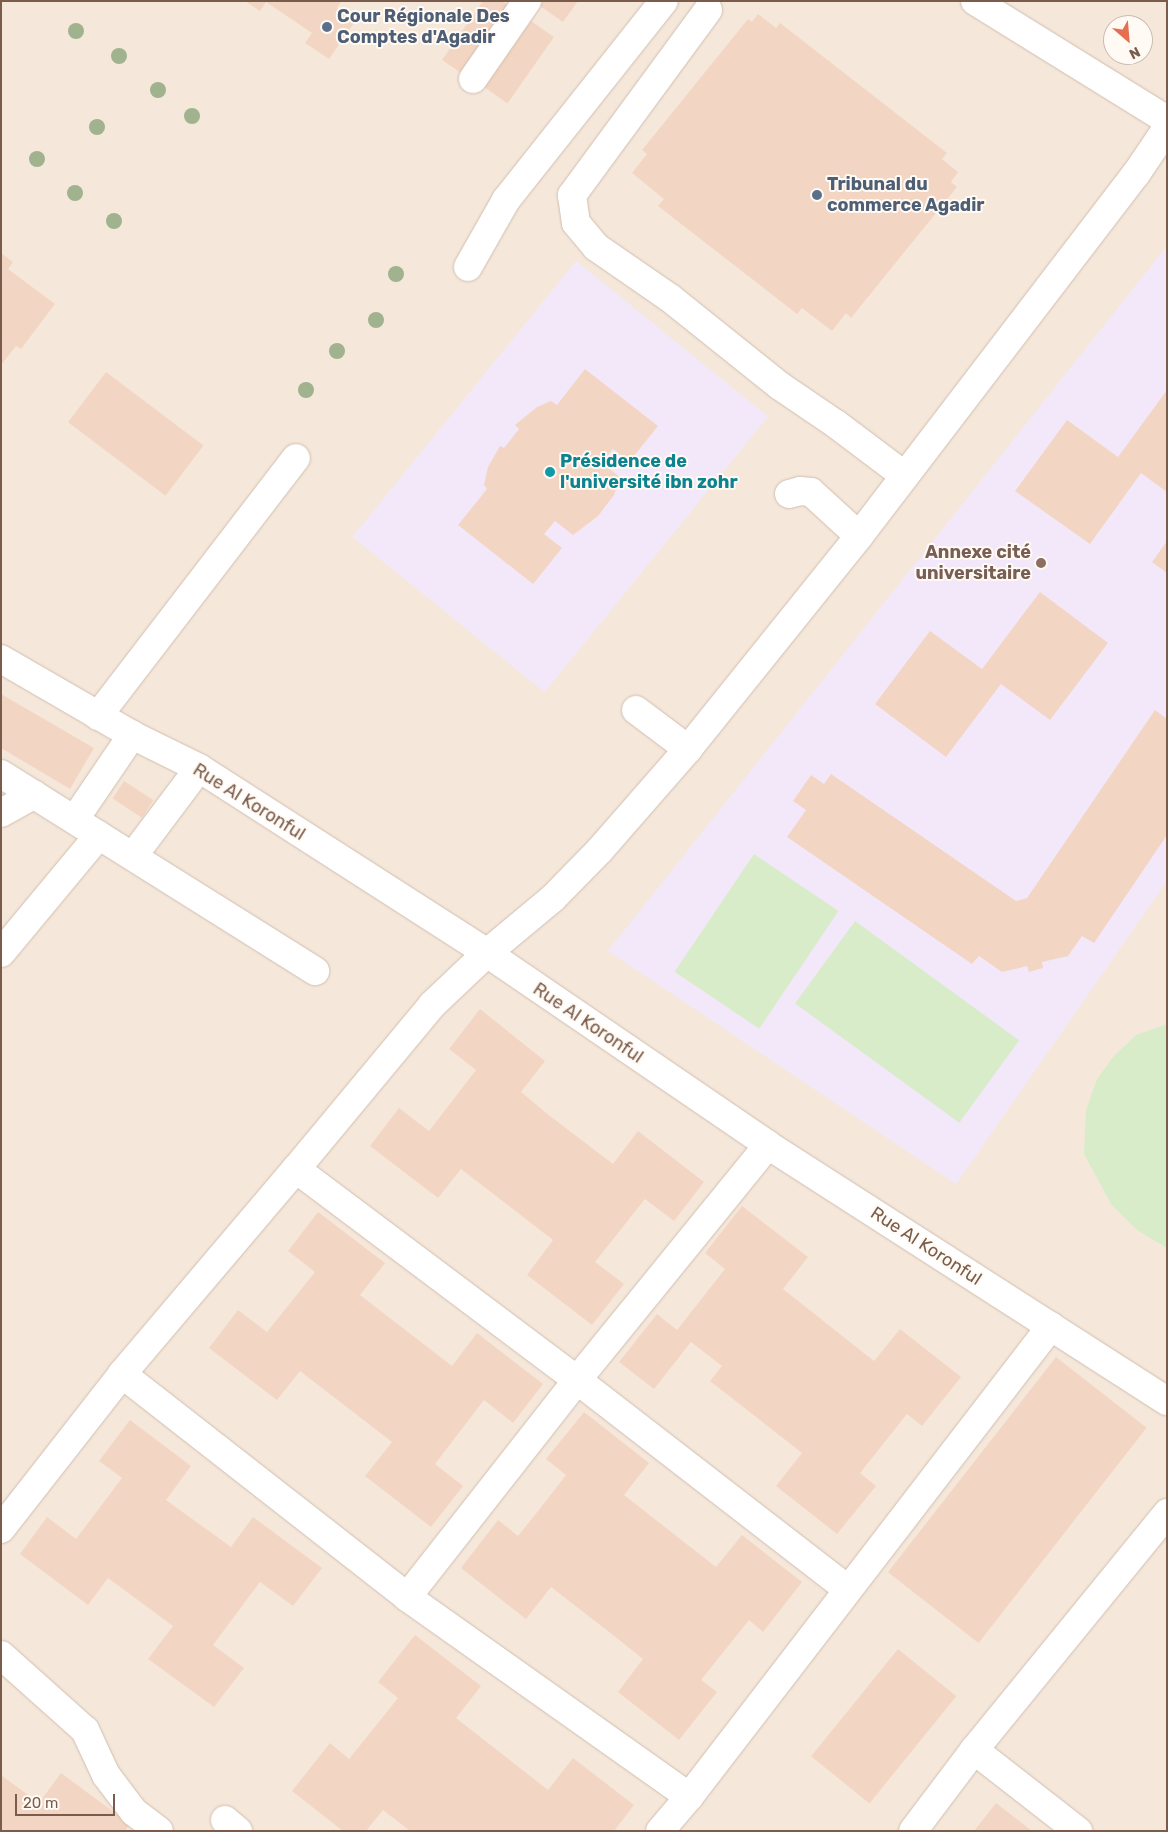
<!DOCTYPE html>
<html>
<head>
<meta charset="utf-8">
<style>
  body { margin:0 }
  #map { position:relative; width:1168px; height:1832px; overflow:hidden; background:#fdf6ec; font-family:Rubik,sans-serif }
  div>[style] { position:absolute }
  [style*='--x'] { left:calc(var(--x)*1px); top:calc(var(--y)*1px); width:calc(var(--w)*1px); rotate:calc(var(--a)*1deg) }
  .residential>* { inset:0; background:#f5e8da }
  .education>* { inset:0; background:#f3e8fa; transform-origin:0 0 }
  .green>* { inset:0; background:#d8ecc9; transform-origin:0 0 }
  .building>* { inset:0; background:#f3d5c3; transform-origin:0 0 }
  .roads { filter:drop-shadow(0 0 1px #d1beb0) drop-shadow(0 0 1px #d1beb0) }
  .minor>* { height:28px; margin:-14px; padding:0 14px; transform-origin:14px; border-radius:14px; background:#fff }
  .trees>* { width:16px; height:16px; margin:-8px; border-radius:50%; background:#a0b28e }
  .dots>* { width:14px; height:14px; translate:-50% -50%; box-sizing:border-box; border:2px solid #fffaf3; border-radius:50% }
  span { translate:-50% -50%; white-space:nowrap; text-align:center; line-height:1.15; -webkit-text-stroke:4px #fffaf3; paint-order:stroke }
  .service-label { font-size:18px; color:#4e5e75; font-weight:700 }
  .left { translate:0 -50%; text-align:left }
  .culture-label { font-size:18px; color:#0d838f; font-weight:700 }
  .education-label { font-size:18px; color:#785e54; font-weight:700 }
  .right { translate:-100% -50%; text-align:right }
  .street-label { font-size:18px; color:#7a5c4d }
  .frame { position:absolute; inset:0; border:2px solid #7a5c4d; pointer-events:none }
  .north { position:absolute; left:1103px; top:15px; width:50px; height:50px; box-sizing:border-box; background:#fffaf3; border:1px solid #cabbb1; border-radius:50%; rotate:153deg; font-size:14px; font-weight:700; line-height:20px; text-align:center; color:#7a5c4d }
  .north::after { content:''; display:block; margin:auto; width:18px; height:22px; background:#e76f51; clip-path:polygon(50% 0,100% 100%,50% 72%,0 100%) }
  .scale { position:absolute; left:15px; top:1794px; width:100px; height:22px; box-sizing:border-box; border:2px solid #7a5c4d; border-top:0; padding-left:6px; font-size:15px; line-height:18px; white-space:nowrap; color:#7a5c4d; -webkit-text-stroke:4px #fffaf3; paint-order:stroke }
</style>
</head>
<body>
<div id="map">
  <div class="residential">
    <i style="clip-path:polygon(evenodd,1px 1px,1167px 1px,1167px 1831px,1px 1831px,1px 1px,1113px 25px,1143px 25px,1143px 55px,1113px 55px,1113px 25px)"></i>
  </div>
  <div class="education">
    <i style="clip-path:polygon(1167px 246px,1167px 881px,956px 1184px,608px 951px)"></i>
    <i style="left:576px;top:261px;width:247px;height:355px;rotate:39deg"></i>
  </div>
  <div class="green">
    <i style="left:754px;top:854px;width:102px;height:142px;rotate:34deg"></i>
    <i style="left:855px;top:921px;width:203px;height:102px;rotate:36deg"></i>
    <i style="clip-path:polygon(1167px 1024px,1167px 1248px,1137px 1230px,1111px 1204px,1084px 1154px,1086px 1110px,1097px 1079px,1113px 1057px,1136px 1035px)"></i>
  </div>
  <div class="building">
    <i style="clip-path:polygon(245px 1px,341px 1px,337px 8px,356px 20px,329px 59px,305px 43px,312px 33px,266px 2px,260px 11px)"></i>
    <i style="clip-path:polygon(483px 1px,502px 1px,508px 5px,461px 73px,442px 60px)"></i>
    <i style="clip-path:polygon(543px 1px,578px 1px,563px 22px,540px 6px)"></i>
    <i style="clip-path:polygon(758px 14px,776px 28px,780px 23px,947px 153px,942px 159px,958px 172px,951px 182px,957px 187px,851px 318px,846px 313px,832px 331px,802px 308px,797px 314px,658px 206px,664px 199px,632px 173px,647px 154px,642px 150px,748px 19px,752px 22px)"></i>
    <i style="left:531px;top:21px;width:28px;height:81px;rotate:35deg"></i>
    <i style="clip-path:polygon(1px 253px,13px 262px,8px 269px,55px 304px,21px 349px,16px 346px,1px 365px)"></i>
    <i style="clip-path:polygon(585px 369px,658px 426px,629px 462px,613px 449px,602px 463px,620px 477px,614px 495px,598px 516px,573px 535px,555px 521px,544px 534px,562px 548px,533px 584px,458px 525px,487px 489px,484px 485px,488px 467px,500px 446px,504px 448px,519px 429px,515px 425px,537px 407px,551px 401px,557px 405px)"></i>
    <i style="left:106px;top:372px;width:122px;height:63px;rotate:37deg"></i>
    <i style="clip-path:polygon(1167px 390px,1167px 492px,1141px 473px,1090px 544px,1015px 491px,1067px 420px,1118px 457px)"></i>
    <i style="clip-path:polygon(1167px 541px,1167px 573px,1152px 562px)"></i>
    <i style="clip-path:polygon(1040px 592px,1108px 643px,1050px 720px,1001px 684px,946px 757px,875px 704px,930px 631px,982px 669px)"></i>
    <i style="clip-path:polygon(1px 694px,94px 748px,70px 789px,1px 748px)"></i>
    <i style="clip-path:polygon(1155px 710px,1167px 719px,1167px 835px,1094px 943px,1082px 936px,1068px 956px,1042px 962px,1043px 968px,1029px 972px,1027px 966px,1002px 972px,979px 956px,972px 964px,787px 837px,806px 810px,793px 801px,811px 775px,824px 784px,831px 774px,1016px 901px,1027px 898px)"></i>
    <i style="left:124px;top:781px;width:35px;height:21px;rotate:33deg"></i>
    <i style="clip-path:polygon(480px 1009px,545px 1061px,521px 1092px,550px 1116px,613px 1164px,638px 1131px,704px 1182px,674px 1221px,645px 1199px,595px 1262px,624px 1284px,592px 1325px,527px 1275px,553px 1240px,461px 1169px,438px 1198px,370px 1146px,399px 1108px,429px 1131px,476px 1070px,449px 1049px)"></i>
    <i style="clip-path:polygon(742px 1206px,808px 1257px,783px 1289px,874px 1361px,900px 1329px,961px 1377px,922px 1426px,907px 1414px,860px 1473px,876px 1486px,837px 1534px,776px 1486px,802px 1453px,710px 1381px,722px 1366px,691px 1342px,654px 1389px,619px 1362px,657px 1314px,677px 1330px,725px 1269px,705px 1253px)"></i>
    <i style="clip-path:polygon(318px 1212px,385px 1263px,360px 1295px,452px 1366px,477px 1333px,543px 1384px,513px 1423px,484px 1400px,435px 1464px,463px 1486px,431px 1527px,365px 1476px,392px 1442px,300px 1371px,277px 1400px,209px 1348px,238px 1310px,267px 1332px,315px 1272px,288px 1251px)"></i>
    <i style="left:1056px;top:1357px;width:115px;height:273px;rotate:38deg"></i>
    <i style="clip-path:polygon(584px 1412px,649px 1463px,624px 1495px,716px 1567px,742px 1535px,802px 1582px,763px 1632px,749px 1620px,701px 1680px,717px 1692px,679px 1740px,618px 1692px,643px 1659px,613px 1635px,551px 1587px,526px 1619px,461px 1568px,498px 1520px,518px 1536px,542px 1506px,566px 1475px,546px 1459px)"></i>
    <i style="clip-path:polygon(130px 1420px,191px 1466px,166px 1500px,231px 1547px,253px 1517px,322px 1568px,293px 1606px,260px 1582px,213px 1645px,244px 1668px,214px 1707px,148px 1659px,173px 1626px,108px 1578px,88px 1605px,20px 1554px,47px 1517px,76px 1539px,122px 1478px,99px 1461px)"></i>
    <i style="clip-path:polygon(415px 1635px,481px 1686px,456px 1718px,548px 1790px,573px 1758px,634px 1805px,614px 1831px,410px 1831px,383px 1810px,366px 1831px,343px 1831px,292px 1791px,330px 1743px,349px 1759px,374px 1728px,398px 1698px,378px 1682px)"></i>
    <i style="left:898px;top:1649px;width:75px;height:138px;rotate:39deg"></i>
    <i style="clip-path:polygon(61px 1773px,130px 1824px,125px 1831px,1px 1831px,1px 1775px,39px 1803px)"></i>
    <i style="clip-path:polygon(996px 1803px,1032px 1831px,974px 1831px)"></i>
  </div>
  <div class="roads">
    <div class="minor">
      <i style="--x:975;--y:1;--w:226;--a:31.8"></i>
      <i style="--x:708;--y:10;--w:230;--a:126.3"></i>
      <i style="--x:572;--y:195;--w:28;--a:82"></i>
      <i style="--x:576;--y:223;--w:31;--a:50"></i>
      <i style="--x:596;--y:247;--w:90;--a:34.6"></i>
      <i style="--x:670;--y:298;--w:141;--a:38.7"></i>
      <i style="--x:780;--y:386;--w:68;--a:34.2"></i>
      <i style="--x:836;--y:424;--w:86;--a:37"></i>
      <i style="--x:473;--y:79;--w:95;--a:-55.3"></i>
      <i style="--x:468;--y:267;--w:77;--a:-60.4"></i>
      <i style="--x:506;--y:200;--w:254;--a:-51.6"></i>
      <i style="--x:789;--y:494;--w:11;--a:-15"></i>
      <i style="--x:800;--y:491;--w:11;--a:5"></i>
      <i style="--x:811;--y:492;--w:65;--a:42.5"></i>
      <i style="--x:1;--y:659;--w:151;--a:30.1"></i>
      <i style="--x:132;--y:735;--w:75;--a:26.2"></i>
      <i style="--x:199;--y:768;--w:342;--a:32.7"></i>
      <i style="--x:487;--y:953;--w:340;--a:34.3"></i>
      <i style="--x:768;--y:1145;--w:474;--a:32.7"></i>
      <i style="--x:636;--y:710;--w:65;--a:36.9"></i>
      <i style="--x:98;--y:716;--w:325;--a:-52.5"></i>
      <i style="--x:1;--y:774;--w:371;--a:32.1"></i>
      <i style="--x:1;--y:813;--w:38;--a:-29"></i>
      <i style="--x:75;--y:819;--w:102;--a:-55.8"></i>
      <i style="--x:133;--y:856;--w:110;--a:-53.1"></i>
      <i style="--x:1;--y:953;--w:153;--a:-50.3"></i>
      <i style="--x:296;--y:1169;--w:351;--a:36.9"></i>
      <i style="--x:577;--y:1380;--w:341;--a:37.7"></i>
      <i style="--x:122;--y:1374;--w:362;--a:38"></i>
      <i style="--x:407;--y:1597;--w:346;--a:35.3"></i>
      <i style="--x:1;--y:1529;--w:197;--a:-52"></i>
      <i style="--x:122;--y:1374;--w:269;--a:-49.7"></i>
      <i style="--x:296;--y:1169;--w:213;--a:-50.3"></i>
      <i style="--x:432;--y:1005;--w:76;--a:-43.4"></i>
      <i style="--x:487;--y:953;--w:86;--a:-39.8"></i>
      <i style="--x:553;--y:898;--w:67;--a:-45.6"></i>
      <i style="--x:600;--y:850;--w:134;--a:-48.9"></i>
      <i style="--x:688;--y:749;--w:273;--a:-51.2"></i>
      <i style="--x:859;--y:536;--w:456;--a:-52.6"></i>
      <i style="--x:1136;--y:174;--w:55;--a:-56"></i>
      <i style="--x:407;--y:1597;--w:276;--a:-51.9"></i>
      <i style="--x:577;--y:1380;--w:303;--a:-50.9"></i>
      <i style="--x:1;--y:1655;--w:113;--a:41.8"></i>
      <i style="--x:85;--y:1730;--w:50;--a:65"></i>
      <i style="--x:106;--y:1775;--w:46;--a:52.9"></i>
      <i style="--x:134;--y:1812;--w:31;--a:37"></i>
      <i style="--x:974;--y:1750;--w:132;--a:37.9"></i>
      <i style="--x:225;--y:1820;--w:17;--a:40"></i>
      <i style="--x:660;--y:1831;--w:45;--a:-49.5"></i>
      <i style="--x:689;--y:1797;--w:594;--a:-52.45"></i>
      <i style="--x:913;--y:1831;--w:101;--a:-53"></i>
      <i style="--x:974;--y:1750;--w:306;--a:-50.8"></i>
    </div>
  </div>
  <div class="trees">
    <i style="left:76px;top:31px"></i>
    <i style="left:119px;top:56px"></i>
    <i style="left:158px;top:90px"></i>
    <i style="left:192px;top:116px"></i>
    <i style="left:97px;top:127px"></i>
    <i style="left:37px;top:159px"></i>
    <i style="left:75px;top:193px"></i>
    <i style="left:114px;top:221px"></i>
    <i style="left:396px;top:274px"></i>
    <i style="left:376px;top:320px"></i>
    <i style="left:337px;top:351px"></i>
    <i style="left:306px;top:390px"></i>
  </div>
  <div class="dots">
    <i style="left:327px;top:27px;background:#5c6f8a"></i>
    <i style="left:817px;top:195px;background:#5c6f8a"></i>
    <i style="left:550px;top:472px;background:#0f9aa8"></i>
    <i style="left:1041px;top:563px;background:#8d6e63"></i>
  </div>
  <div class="service-label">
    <span class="left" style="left:337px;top:27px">Cour Régionale Des<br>Comptes d'Agadir</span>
    <span class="left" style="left:827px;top:195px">Tribunal du<br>commerce Agadir</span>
  </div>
  <div class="culture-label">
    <span class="left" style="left:560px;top:472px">Présidence de<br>l'université ibn zohr</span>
  </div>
  <div class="education-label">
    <span class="right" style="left:1031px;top:563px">Annexe cité<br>universitaire</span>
  </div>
  <div class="street-label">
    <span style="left:249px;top:802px;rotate:32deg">Rue Al Koronful</span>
    <span style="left:588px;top:1023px;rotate:34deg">Rue Al Koronful</span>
    <span style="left:926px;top:1246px;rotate:33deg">Rue Al Koronful</span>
  </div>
  <div class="frame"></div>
  <div class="north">N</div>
  <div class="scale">20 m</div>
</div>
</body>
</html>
